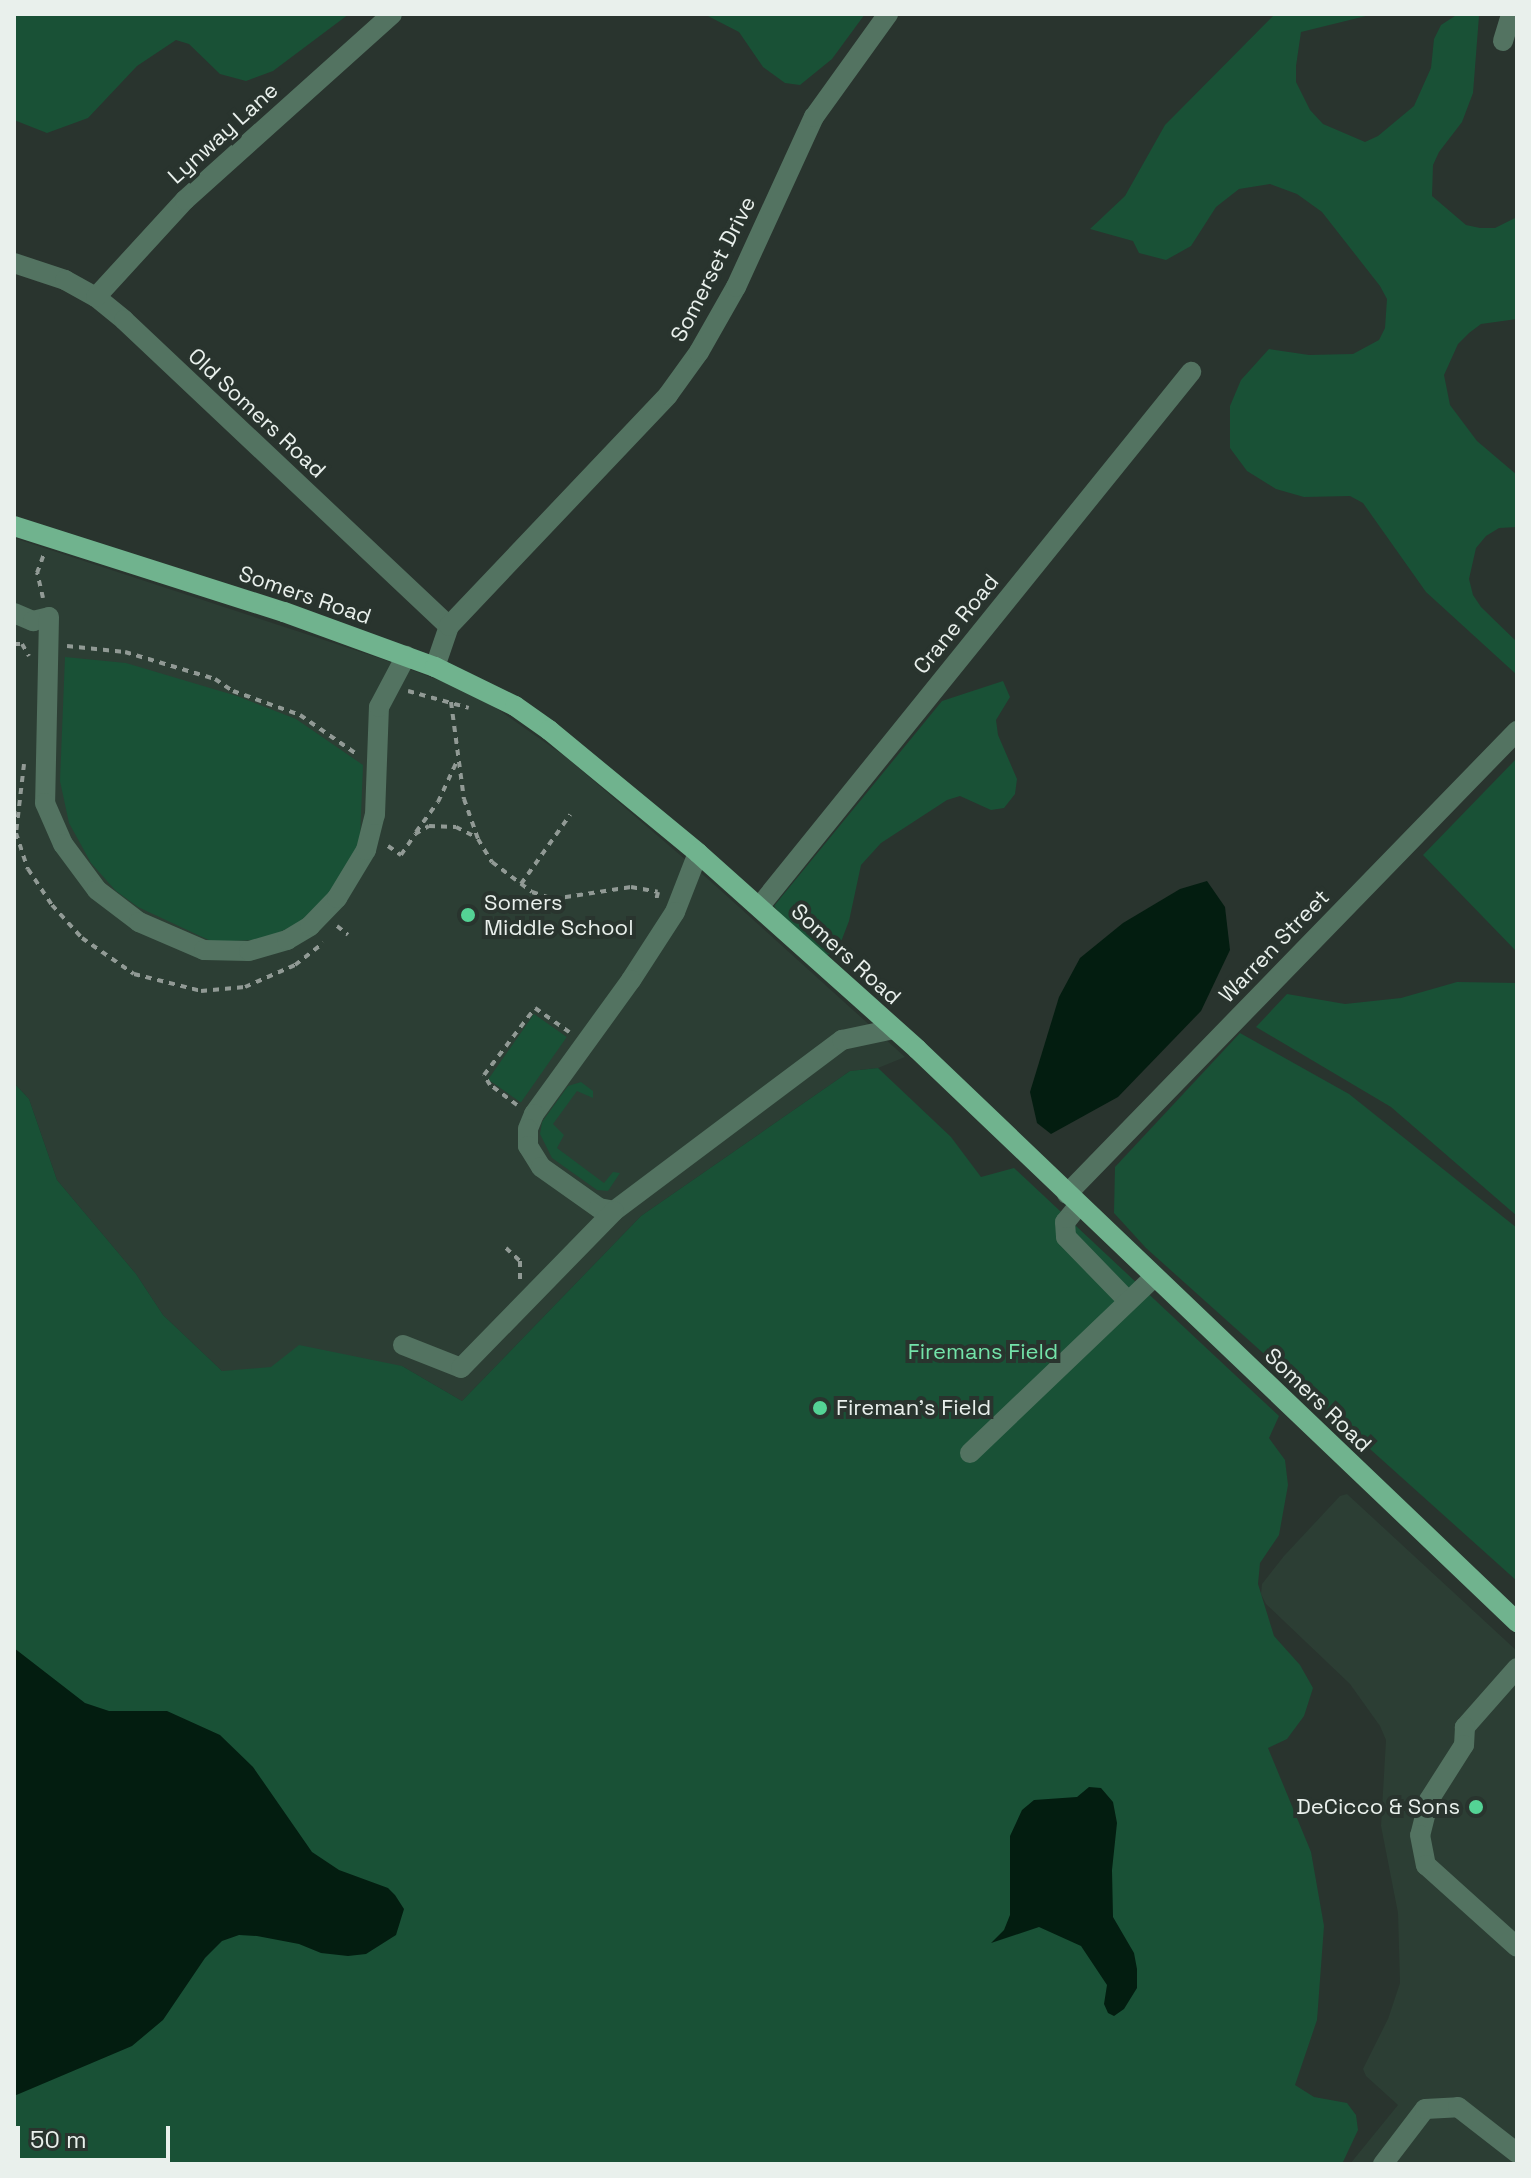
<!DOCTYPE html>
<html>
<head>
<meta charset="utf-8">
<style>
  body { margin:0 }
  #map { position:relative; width:1531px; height:2178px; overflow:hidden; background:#29342e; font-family:"Space Grotesk",sans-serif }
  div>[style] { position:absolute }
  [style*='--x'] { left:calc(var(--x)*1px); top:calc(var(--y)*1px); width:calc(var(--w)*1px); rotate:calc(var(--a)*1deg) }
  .built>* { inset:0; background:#2c3e34 }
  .green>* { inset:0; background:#195136; transform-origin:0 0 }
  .water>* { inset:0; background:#031d10 }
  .path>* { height:4px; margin-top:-2px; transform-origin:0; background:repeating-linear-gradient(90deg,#919a95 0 6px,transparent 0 12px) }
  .minor>* { height:20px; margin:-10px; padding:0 10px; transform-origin:10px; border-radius:10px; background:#537361 }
  .major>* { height:20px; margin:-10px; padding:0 10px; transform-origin:10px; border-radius:10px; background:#70b38e }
  .dots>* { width:22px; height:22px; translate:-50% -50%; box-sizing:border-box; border:4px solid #29342e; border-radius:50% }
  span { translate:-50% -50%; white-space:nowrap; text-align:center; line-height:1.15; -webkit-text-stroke:8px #29342e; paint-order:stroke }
  .street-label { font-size:22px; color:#e9f0ec }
  .poi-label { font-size:22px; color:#e9f0ec }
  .left { translate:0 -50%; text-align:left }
  .right { translate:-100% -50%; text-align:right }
  .park-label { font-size:22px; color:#73e3a9 }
  .frame { position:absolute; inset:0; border:16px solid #e9f0ec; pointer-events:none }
  .scale { position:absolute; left:16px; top:2126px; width:154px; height:36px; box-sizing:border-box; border:4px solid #e9f0ec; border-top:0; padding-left:10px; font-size:24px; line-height:28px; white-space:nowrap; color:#e9f0ec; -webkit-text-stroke:6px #29342e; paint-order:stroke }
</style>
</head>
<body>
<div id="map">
  <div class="built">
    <i style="clip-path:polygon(14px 538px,379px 658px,476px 694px,566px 757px,708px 879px,905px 1057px,878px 1068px,850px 1071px,641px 1216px,462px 1401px,402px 1366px,222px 1371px,163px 1315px,136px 1274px,57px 1180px,29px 1099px,14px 1083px)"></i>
    <i style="clip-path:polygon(1347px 1494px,1517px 1651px,1517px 2164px,1350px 2164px,1398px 2105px,1366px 2076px,1363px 2069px,1388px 2019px,1400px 1983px,1398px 1913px,1381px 1826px,1386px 1740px,1380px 1726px,1350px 1684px,1266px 1604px,1261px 1594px,1262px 1584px,1284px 1556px,1340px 1496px)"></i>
  </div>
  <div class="green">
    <i style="clip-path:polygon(14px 14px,349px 14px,273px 71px,246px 81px,220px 74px,189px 44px,176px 40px,137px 66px,88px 118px,47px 133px,14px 120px)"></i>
    <i style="clip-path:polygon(704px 14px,865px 14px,832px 59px,800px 85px,785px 83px,763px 67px,739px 32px)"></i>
    <i style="clip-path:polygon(1275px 14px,1374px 14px,1301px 32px,1296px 66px,1296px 82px,1310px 110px,1323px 124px,1365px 142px,1378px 136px,1414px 106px,1431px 68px,1434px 39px,1441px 25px,1458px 14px,1479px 16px,1473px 93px,1462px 122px,1439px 152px,1433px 165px,1432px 196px,1466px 225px,1480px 228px,1495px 228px,1517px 217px,1517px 319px,1481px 324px,1469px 333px,1458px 344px,1444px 375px,1450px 405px,1477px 441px,1517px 475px,1517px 527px,1499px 528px,1486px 536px,1476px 548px,1469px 579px,1473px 595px,1481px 607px,1517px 642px,1517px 675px,1426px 592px,1363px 503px,1350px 496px,1304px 497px,1276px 489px,1247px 471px,1230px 448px,1230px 406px,1241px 380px,1269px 349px,1309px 355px,1353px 354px,1379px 340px,1385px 328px,1387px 299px,1380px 286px,1322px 212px,1297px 194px,1270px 184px,1239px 189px,1216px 207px,1191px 246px,1166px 260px,1139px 253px,1133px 241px,1090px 229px,1125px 196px,1165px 125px)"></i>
    <i style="clip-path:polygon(65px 657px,126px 663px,237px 696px,296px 719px,363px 765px,360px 839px,352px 862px,335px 887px,300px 922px,278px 933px,253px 940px,213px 942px,138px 907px,116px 891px,91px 863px,69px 823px,60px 781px)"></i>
    <i style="clip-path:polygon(1003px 681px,1010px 697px,996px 720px,998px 735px,1017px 779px,1015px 794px,1004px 808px,991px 810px,960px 796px,947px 800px,881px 843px,861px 865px,849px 921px,837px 952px,823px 956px,800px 940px,774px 906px,942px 701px)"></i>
    <i style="clip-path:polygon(1517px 758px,1517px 952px,1423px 855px)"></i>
    <i style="clip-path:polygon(1457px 982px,1517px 983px,1517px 1216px,1391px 1107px,1256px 1027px,1287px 994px,1345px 1004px,1401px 998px)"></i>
    <i style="left:534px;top:1014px;width:40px;height:80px;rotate:35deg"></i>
    <i style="clip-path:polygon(1240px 1033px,1349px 1094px,1517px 1228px,1517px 1581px,1146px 1248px,1114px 1213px,1115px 1167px)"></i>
    <i style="clip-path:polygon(878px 1068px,951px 1137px,981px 1177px,1014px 1168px,1279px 1416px,1269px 1438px,1285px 1460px,1288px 1485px,1279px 1535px,1260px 1563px,1258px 1584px,1274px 1636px,1300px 1665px,1313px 1688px,1304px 1716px,1287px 1739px,1268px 1748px,1311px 1852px,1324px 1926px,1317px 2020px,1295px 2085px,1314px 2097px,1347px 2103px,1356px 2115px,1358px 2130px,1343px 2162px,14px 2164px,14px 1083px,29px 1099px,57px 1180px,136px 1274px,163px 1315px,222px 1371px,271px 1367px,299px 1345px,402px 1366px,462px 1401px,641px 1216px,850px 1071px)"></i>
    <i style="clip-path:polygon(581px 1082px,593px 1091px,593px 1098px,577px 1091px,553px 1124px,564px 1135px,557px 1148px,604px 1183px,613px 1172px,620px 1173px,608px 1191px,597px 1190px,552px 1158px,540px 1134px,542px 1122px,568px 1086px)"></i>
  </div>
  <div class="water">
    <i style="clip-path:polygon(1207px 881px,1225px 907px,1230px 950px,1201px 1011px,1118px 1097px,1051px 1134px,1037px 1123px,1030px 1092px,1059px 997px,1080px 958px,1123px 923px,1180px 889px)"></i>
    <i style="clip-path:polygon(14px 1648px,85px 1703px,109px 1711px,167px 1711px,220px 1735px,253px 1767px,312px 1852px,339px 1870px,388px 1888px,395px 1895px,404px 1909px,396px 1935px,366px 1954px,348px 1956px,321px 1953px,299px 1944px,257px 1936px,239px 1935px,222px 1941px,205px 1958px,163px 2020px,132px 2046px,14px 2096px)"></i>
    <i style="clip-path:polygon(1089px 1787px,1101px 1788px,1113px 1802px,1117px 1823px,1112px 1870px,1113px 1917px,1134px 1953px,1137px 1969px,1137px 1988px,1124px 2009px,1114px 2016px,1108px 2013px,1104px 2004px,1107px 1985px,1081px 1946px,1039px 1927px,991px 1943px,1004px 1930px,1010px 1915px,1010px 1836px,1022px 1810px,1034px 1800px,1077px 1797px)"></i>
  </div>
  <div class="path">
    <i style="--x:43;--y:598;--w:26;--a:-103"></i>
    <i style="--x:37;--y:573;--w:20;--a:-70"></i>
    <i style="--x:14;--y:644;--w:8;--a:0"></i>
    <i style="--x:22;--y:644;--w:14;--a:60"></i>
    <i style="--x:67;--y:646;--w:58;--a:5.9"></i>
    <i style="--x:125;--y:652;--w:94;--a:16.7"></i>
    <i style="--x:215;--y:679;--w:22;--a:34"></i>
    <i style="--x:233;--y:691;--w:71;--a:19.7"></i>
    <i style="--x:300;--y:715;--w:70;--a:34.6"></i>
    <i style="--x:408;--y:691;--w:63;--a:15.6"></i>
    <i style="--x:451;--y:702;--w:98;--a:82.4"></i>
    <i style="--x:464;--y:799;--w:42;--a:70.7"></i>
    <i style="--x:478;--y:839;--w:27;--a:59"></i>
    <i style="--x:492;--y:862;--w:50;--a:36.9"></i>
    <i style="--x:532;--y:892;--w:22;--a:18"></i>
    <i style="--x:553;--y:899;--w:79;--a:-8.7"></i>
    <i style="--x:631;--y:887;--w:27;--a:10"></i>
    <i style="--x:658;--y:892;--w:9;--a:103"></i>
    <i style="--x:24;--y:764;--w:69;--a:96.6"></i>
    <i style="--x:16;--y:833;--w:38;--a:72"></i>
    <i style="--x:28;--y:869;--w:43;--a:56.3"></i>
    <i style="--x:52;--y:905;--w:45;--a:47.7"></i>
    <i style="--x:82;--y:938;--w:63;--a:34.7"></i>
    <i style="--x:134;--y:974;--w:69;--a:14.2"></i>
    <i style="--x:201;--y:991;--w:44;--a:-5.2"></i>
    <i style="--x:245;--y:987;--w:55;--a:-23.7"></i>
    <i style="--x:295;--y:965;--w:36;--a:-38"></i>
    <i style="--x:416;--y:832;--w:37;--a:-54"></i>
    <i style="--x:438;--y:802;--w:45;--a:-65.1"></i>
    <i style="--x:388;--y:846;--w:16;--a:35"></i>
    <i style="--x:401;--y:855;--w:25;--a:-56"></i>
    <i style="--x:415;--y:834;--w:16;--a:-30"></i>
    <i style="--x:429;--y:826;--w:27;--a:2"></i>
    <i style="--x:456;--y:827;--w:22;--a:27"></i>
    <i style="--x:521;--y:884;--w:85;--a:-54.6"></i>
    <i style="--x:337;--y:926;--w:14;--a:39"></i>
    <i style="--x:517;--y:1105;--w:34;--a:-143"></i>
    <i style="--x:490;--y:1085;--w:12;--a:-121"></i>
    <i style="--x:484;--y:1075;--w:84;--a:-52.7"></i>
    <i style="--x:535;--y:1008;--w:42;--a:35.2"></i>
    <i style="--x:506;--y:1248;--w:19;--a:43"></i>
    <i style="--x:520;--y:1261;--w:18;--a:90"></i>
  </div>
  <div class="minor">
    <i style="--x:1503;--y:41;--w:28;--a:-73"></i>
    <i style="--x:14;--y:263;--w:54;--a:18.4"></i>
    <i style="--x:65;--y:280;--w:35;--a:29"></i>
    <i style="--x:96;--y:297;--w:36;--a:39"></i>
    <i style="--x:124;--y:320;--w:446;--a:43.3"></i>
    <i style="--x:96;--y:297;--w:132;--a:-47.5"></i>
    <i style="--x:185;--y:200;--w:278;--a:-41.9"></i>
    <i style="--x:14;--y:613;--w:21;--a:23"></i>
    <i style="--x:33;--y:621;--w:16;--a:-14"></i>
    <i style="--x:49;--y:617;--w:186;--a:91.2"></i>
    <i style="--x:45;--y:803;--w:45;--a:66.3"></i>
    <i style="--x:63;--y:844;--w:57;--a:53.5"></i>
    <i style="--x:97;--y:890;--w:53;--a:37.3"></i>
    <i style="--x:139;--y:922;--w:71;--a:23.3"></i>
    <i style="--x:204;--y:950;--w:45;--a:1.3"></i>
    <i style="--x:249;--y:951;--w:40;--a:-16"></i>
    <i style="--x:287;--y:940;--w:27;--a:-31"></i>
    <i style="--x:310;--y:926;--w:39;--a:-46"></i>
    <i style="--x:337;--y:898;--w:56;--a:-58.9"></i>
    <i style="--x:366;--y:850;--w:36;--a:-76"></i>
    <i style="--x:375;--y:815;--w:108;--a:-87.9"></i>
    <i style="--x:379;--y:707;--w:58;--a:-62.1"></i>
    <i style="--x:435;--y:667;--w:43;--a:-71.1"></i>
    <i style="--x:449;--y:626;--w:318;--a:-46.5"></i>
    <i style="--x:668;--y:395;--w:53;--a:-54.2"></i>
    <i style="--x:699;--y:352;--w:75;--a:-60.4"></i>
    <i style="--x:736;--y:287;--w:187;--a:-65.4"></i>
    <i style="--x:814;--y:117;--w:127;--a:-54.3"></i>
    <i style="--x:698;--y:853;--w:63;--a:111.3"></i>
    <i style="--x:675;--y:912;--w:81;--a:122.9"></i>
    <i style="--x:631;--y:980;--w:165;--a:125.9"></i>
    <i style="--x:534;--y:1114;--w:16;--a:112"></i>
    <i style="--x:528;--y:1129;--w:17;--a:90"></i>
    <i style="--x:528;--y:1146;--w:25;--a:58"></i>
    <i style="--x:541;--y:1167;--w:71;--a:35.3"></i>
    <i style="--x:599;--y:1208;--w:15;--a:11"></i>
    <i style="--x:614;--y:1211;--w:285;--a:-36.9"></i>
    <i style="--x:842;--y:1040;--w:53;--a:-11.9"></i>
    <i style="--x:759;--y:907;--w:688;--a:-51.08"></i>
    <i style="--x:1067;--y:1194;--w:646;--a:-45.82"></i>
    <i style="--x:1079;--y:1205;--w:22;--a:129"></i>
    <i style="--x:1065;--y:1222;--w:15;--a:86"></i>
    <i style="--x:1066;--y:1237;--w:89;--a:45.9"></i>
    <i style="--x:403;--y:1345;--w:62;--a:21.6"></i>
    <i style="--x:461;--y:1368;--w:219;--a:-45.7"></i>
    <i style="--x:970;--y:1453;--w:255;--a:-43.7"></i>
    <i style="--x:1517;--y:1668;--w:79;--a:131.4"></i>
    <i style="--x:1465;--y:1727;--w:18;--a:93"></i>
    <i style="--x:1464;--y:1745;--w:65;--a:122.5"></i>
    <i style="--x:1429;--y:1800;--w:36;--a:104"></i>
    <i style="--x:1420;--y:1835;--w:31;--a:79"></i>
    <i style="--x:1426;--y:1865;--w:122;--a:42"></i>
    <i style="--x:1383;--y:2164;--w:69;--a:-52.6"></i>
    <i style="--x:1425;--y:2109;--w:33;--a:-3"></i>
    <i style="--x:1458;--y:2107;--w:75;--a:37.9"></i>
  </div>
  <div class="major">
    <i style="--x:14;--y:526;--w:283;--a:17.7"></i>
    <i style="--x:284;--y:612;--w:161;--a:20"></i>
    <i style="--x:435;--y:667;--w:89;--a:26"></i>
    <i style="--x:515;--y:706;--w:42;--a:35.2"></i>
    <i style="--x:549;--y:730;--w:193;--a:39.5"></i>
    <i style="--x:698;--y:853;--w:294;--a:41.8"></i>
    <i style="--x:917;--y:1049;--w:830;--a:43.68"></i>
  </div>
  <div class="dots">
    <i style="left:468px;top:915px;background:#54d395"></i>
    <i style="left:820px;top:1408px;background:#54d395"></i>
    <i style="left:1476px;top:1807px;background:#54d395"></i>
  </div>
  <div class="street-label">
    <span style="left:223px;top:133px;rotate:-42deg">Lynway Lane</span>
    <span style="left:713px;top:269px;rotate:-63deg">Somerset Drive</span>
    <span style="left:257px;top:413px;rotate:43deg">Old Somers Road</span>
    <span style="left:305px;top:595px;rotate:19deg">Somers Road</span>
    <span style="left:956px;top:624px;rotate:-51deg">Crane Road</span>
    <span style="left:1274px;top:946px;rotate:-46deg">Warren Street</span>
    <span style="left:846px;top:954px;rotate:42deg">Somers Road</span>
    <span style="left:1318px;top:1400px;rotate:44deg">Somers Road</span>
  </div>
  <div class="poi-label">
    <span class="left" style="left:484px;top:915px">Somers<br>Middle School</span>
    <span class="left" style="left:836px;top:1408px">Fireman's Field</span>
    <span class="right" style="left:1460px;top:1807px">DeCicco &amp; Sons</span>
  </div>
  <div class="park-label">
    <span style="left:983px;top:1352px">Firemans Field</span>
  </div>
  <div class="frame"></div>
  <div class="scale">50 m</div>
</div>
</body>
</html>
